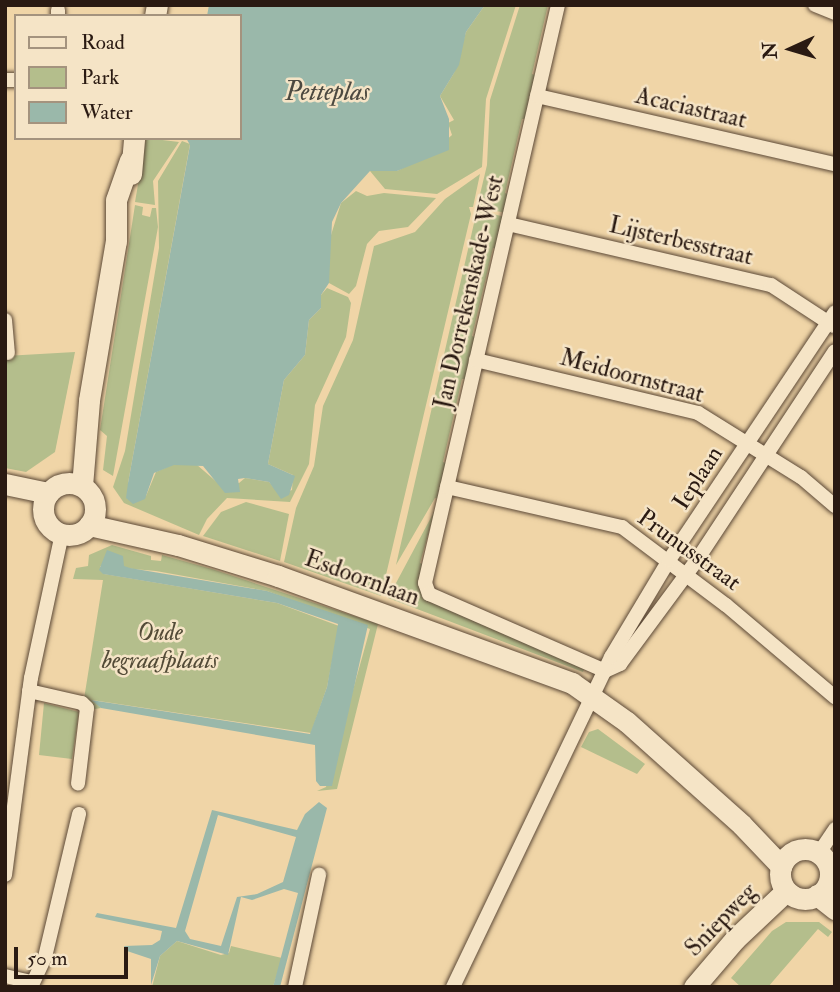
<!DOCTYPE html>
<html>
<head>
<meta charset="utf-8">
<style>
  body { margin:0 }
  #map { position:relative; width:840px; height:992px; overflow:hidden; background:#f0d5a7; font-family:"IM FELL Double Pica",serif }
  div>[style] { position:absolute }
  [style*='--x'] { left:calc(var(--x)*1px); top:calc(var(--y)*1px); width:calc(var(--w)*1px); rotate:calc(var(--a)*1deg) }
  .green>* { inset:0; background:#b4be8c }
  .water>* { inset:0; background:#9ab8aa }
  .roads { filter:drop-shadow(0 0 2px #5c4937) drop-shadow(0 0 2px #5c4937) }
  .street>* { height:14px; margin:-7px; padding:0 7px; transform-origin:7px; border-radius:7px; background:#f5e4c6 }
  .secondary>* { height:21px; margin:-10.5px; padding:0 10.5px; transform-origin:10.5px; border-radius:10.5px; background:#f5e4c6 }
  .secondary>.ring { margin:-10.5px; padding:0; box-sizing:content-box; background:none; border:21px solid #f5e4c6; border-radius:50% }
  span { translate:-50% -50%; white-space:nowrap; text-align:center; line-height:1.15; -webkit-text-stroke:5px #f5e4c6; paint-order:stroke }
  .street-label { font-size:24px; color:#2a1a12 }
  .park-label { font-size:24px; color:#534b37; font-style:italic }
  .water-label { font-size:26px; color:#4c4940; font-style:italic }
  .frame { position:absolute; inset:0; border:7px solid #2a1a12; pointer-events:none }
  .legend { position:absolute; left:14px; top:14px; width:228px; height:126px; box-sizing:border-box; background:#f5e4c6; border:2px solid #a4937e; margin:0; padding:9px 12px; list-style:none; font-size:21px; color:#2a1a12 }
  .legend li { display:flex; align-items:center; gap:14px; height:35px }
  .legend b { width:35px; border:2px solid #a4937e }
  .north { position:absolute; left:756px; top:14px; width:70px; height:70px; -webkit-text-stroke:5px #f5e4c6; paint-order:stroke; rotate:266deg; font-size:19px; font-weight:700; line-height:28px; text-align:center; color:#2a1a12 }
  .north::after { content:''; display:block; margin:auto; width:24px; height:32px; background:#2a1a12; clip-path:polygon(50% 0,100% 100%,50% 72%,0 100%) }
  .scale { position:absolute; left:14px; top:947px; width:114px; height:32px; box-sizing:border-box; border:4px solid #2a1a12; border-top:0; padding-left:9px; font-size:21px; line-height:24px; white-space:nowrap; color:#2a1a12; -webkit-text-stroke:5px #f5e4c6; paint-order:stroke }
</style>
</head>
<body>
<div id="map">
  <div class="green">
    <i style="clip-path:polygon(485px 5px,516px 5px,486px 99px,482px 167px,437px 194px,385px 189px,370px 171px,397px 171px,429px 155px,452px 135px,448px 123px,454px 120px,440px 96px,454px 73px,466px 32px)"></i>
    <i style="clip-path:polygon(520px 5px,548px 5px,532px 74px,538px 76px,528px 119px,522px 119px,505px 193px,510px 195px,506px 213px,477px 207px,487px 165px,490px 100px)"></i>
    <i style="clip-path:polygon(146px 138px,179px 142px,153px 181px,155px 205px,135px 202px)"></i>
    <i style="clip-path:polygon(182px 141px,190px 144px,128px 483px,146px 496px,156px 472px,172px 465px,196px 464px,219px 484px,239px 483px,245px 478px,269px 482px,280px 495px,292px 490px,293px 475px,268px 464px,284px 380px,305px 355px,309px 320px,321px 308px,321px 295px,327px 288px,348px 297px,351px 303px,346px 337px,315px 405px,309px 464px,290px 502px,227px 498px,207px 519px,199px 535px,124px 503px,113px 487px,125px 451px,159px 248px,158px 181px)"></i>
    <i style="clip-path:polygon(480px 174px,473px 207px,469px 207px,471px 214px,381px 596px,284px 562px,296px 508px,314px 466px,323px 406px,353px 340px,374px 246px,415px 232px,445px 199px)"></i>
    <i style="clip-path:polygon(356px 191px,367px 196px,384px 193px,436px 198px,408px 227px,379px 231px,367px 244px,356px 286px,349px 294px,329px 283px,327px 248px,341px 203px)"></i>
    <i style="clip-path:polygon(135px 205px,143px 207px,142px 215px,150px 217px,152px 208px,156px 208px,158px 227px,113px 476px,103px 470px,107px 436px,100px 430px)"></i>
    <i style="clip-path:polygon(477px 210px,505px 217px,498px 249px,493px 248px,472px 336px,477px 338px,468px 379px,462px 379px,443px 462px,448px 464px,440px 499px,435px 498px,396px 565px)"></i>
    <i style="clip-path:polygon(75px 352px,55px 452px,26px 472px,5px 468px,5px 356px)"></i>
    <i style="clip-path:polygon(246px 502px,289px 514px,280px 561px,203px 536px,221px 512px)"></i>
    <i style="clip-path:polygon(435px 510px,420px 563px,425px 565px,421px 582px,585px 667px,583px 672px,388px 598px)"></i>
    <i style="clip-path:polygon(112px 545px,151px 556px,151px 560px,161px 561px,162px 555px,212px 569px,378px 624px,337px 789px,317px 791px,326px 787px,370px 629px,267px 591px,156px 571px,100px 566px,104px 574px,277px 603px,339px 626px,327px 687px,311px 733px,92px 700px,101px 708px,95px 709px,84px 699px,103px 580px,73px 579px,76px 568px,88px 566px,89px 555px)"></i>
    <i style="clip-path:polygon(44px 703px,79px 712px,72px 759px,39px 755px)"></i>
    <i style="clip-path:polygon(598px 729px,645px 764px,637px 774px,581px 747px,589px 732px)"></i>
    <i style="clip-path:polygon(786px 922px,819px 922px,832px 932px,828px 937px,818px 929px,768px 987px,741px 987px,731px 978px,772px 931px)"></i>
    <i style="clip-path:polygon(177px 941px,221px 955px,229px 953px,231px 946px,282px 958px,273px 987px,152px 987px,160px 956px)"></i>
  </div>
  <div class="water">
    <i style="clip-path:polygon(209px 5px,485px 5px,466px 32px,459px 65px,440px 96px,449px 119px,449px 150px,397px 171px,370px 171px,341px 203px,332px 222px,329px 283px,321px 295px,321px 308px,309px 320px,305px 355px,284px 380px,268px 464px,295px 476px,289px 495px,281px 499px,269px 482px,245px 478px,238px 479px,240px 492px,225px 493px,203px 466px,174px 465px,154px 473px,145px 499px,133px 504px,126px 498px,128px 483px,190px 145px,186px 138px,240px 138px,240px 16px,207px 16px)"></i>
    <i style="clip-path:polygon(107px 550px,123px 556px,124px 566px,130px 568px,267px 591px,368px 625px,332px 786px,320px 786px,316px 781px,315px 745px,101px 708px,91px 700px,310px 734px,327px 687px,338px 624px,277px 603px,103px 574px,99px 570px)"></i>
    <i style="clip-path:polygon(evenodd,319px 802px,327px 808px,280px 987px,273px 987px,298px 893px,284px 889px,252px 900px,241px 897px,228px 955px,177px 941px,160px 956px,151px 985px,151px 959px,127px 951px,124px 946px,152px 945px,160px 940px,162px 931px,95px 917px,97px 913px,176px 928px,212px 810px,297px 830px,305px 814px,319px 802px,218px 815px,296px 837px,283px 882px,257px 894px,237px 897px,221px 946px,190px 939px,185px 931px,218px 815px)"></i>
  </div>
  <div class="roads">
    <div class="street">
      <i style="--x:558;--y:5;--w:593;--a:102.96"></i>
      <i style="--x:425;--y:583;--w:12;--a:70"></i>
      <i style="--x:429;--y:594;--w:192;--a:23.6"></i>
      <i style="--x:815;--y:5;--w:22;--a:22"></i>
      <i style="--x:58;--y:10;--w:6;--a:90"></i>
      <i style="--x:5;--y:80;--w:11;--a:0"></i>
      <i style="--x:537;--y:96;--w:306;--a:12.9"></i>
      <i style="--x:508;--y:224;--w:270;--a:13.1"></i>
      <i style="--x:771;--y:285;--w:75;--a:33.1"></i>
      <i style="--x:5;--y:320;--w:33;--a:85"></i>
      <i style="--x:476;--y:360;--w:228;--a:13.4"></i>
      <i style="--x:698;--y:413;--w:121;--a:31.9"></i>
      <i style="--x:801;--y:477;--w:45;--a:40.5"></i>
      <i style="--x:447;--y:487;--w:180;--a:12.9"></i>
      <i style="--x:622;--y:527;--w:130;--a:36.9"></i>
      <i style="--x:726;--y:605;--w:143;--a:40.2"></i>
      <i style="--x:605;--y:671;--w:17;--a:-25"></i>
      <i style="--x:620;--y:664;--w:129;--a:-53.5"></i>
      <i style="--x:697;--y:560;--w:250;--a:-56.6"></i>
      <i style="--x:29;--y:691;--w:54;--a:12.8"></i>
      <i style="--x:82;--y:703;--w:7;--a:45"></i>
      <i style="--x:87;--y:708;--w:76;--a:96.8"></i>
      <i style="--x:819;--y:853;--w:29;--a:-56"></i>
      <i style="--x:5;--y:875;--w:199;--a:-82.5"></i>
      <i style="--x:31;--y:678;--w:147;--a:-77.9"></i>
      <i style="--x:5;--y:976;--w:28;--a:13"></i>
      <i style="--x:31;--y:987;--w:33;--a:-65"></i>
      <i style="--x:45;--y:957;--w:147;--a:-76.6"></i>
      <i style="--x:295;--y:987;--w:115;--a:-77.9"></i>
      <i style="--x:453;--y:987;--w:366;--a:-64.4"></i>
      <i style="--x:611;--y:657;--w:113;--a:-59.1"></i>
      <i style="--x:669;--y:560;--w:298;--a:-56.2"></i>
    </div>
    <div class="secondary">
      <i style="--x:155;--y:16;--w:11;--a:-80"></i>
      <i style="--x:131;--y:174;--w:36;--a:-85"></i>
      <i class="ring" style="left:43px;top:483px;width:31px;height:31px"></i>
      <i style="--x:5;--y:484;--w:44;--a:11.8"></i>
      <i style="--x:82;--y:486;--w:86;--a:-85.3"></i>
      <i style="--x:89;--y:400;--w:161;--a:-80.4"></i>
      <i style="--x:116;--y:241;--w:41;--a:-90"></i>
      <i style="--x:116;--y:200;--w:42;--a:-70.7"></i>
      <i style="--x:89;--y:525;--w:91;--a:12.7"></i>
      <i style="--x:178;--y:545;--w:105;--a:17.2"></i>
      <i style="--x:278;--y:576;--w:313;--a:20"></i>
      <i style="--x:572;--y:683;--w:67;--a:35.3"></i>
      <i style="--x:627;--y:722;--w:154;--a:41.8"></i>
      <i style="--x:742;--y:825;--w:57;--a:46.4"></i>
      <i class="ring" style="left:780px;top:849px;width:29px;height:29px"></i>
      <i style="--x:817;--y:895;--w:23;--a:38"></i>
      <i style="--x:694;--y:987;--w:63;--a:-49.5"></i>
      <i style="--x:735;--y:939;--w:70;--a:-43.3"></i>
    </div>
  </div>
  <div class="street-label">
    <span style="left:691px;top:108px;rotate:13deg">Acaciastraat</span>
    <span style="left:681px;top:241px;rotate:13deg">Lijsterbesstraat</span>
    <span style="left:469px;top:292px;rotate:-77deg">Jan Dorrekenskade-West</span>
    <span style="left:632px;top:376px;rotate:15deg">Meidoornstraat</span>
    <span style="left:698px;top:478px;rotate:-57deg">Ieplaan</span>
    <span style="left:689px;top:550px;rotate:36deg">Prunusstraat</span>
    <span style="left:362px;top:578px;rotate:20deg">Esdoornlaan</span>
    <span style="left:721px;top:920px;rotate:-46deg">Sniepweg</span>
  </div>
  <div class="park-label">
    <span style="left:160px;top:647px">Oude<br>begraafplaats</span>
  </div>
  <div class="water-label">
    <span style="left:327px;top:93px">Petteplas</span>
  </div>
  <div class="frame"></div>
  <ul class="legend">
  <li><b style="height:9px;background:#f5e4c6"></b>Road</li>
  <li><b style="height:19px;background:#b4be8c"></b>Park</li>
  <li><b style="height:19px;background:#9ab8aa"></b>Water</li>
  </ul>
  <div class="north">N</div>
  <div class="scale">50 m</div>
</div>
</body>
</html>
